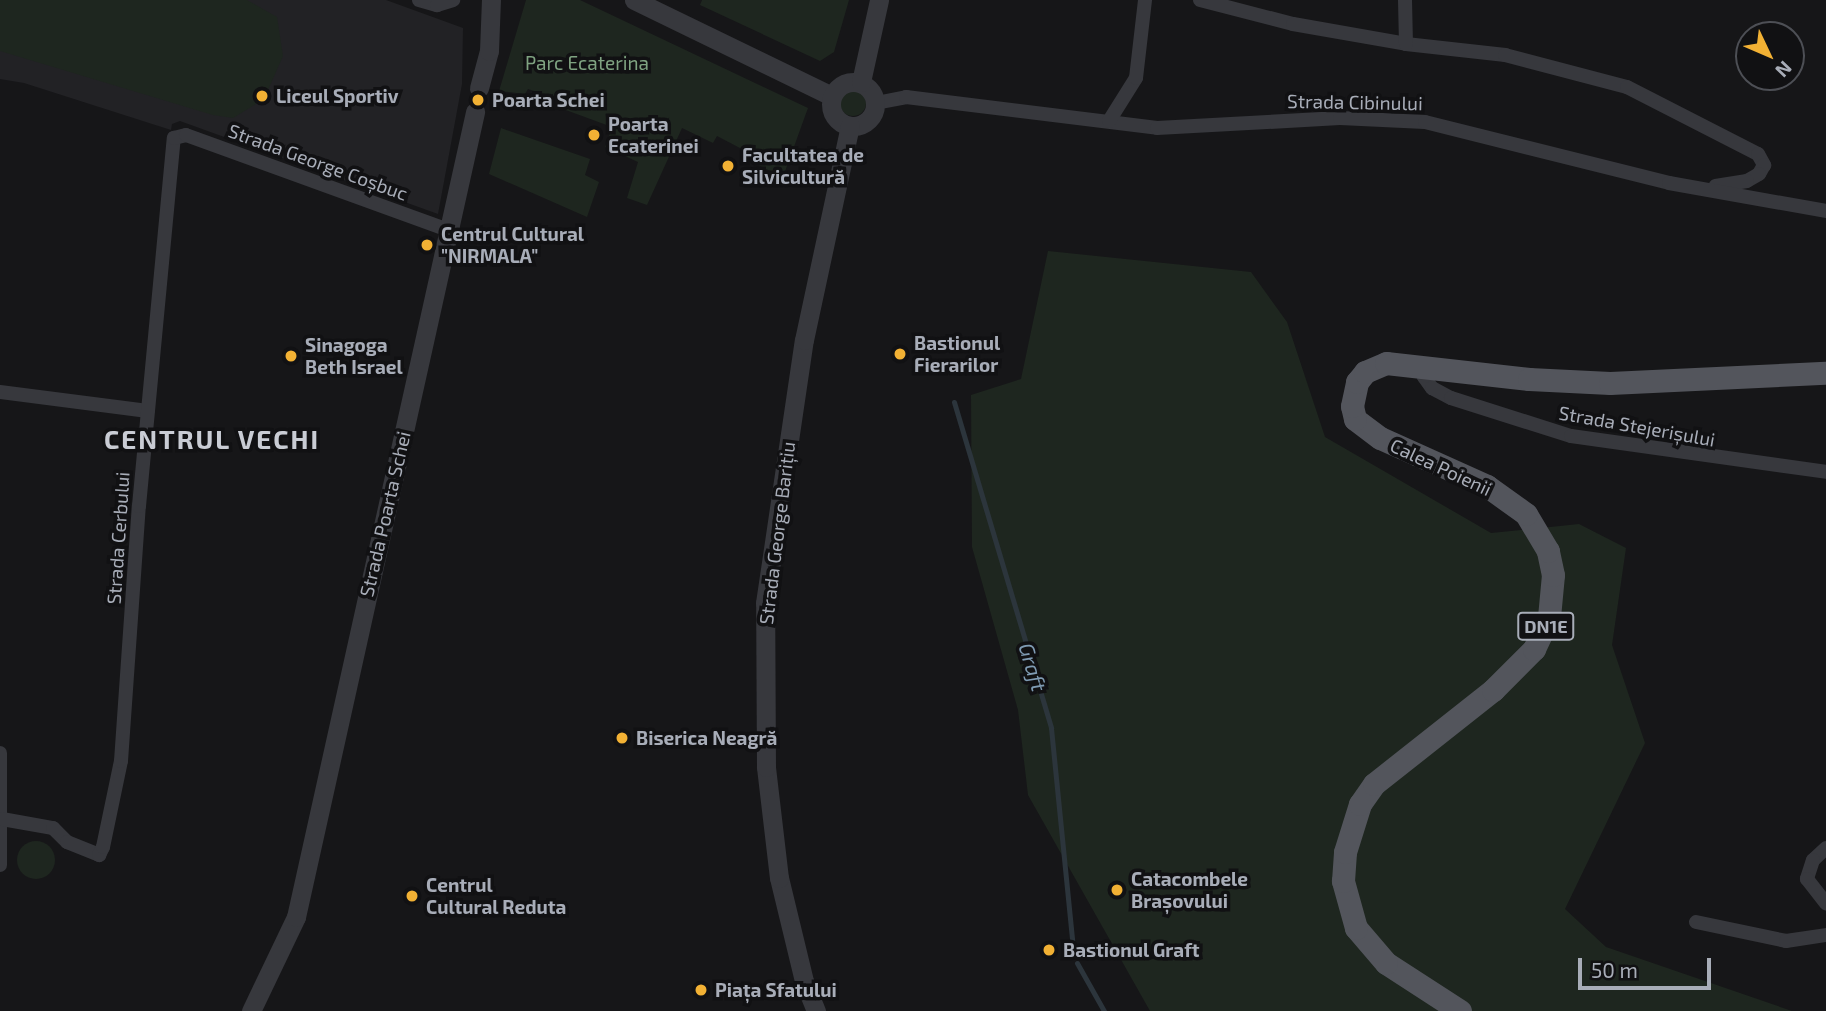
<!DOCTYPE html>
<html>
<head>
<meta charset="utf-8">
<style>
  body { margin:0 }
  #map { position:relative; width:1826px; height:1011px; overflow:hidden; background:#161618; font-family:"Exo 2",sans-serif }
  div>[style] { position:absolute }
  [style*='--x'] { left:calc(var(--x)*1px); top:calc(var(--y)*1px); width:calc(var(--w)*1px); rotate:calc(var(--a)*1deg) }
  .built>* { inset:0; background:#222225 }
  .green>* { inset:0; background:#1e261f }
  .round { border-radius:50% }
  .stream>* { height:5px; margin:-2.5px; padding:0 2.5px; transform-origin:2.5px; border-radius:2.5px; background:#2c353c }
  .minor>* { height:14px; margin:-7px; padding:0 7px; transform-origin:7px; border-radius:7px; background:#37383d }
  .tertiary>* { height:19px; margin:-9.5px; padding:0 9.5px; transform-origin:9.5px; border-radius:9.5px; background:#37383d }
  .tertiary>.ring { margin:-9.5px; padding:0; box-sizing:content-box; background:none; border:19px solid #37383d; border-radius:50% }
  .primary>* { height:23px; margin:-11.5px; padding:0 11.5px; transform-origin:11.5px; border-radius:11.5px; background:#53555c }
  .dots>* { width:19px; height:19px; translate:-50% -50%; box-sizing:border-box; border:4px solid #111113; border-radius:50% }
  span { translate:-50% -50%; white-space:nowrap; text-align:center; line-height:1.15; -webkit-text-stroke:7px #111113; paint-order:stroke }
  .shield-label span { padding:2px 5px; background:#111113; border:2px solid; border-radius:5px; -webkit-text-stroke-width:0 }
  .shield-label { font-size:18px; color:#a8adb8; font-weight:700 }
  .park-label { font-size:19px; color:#7fa381 }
  .poi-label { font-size:19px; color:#a8adb8; font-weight:700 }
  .left { translate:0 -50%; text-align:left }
  .street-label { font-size:19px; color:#a8adb8 }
  .water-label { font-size:21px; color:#7f9bb3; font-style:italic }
  .district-label { font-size:26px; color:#c9ccd4; font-weight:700; letter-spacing:2px }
  .north { position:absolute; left:1735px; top:21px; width:70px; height:70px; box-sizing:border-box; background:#111113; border:2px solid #4d4f55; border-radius:50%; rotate:134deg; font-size:19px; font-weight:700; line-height:28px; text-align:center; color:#a8adb8 }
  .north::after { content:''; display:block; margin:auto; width:24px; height:32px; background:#f2b134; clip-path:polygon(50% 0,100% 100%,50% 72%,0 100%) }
  .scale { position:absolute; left:1578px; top:958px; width:133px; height:32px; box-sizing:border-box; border:4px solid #a8adb8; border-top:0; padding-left:9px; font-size:21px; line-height:24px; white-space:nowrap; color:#a8adb8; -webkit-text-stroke:5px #111113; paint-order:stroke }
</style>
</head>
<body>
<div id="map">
  <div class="built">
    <i style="clip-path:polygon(0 0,386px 0,463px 28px,462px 84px,438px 214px,180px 121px,172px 124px,171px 130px,24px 83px,0 79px)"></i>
  </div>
  <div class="green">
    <i style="clip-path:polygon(0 0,247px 0,277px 17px,283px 56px,264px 99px,233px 118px,213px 115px,0 51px)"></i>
    <i style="clip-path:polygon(526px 0,580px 0,808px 108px,783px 177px,756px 164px,759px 158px,717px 136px,713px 143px,682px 128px,647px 205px,627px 198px,638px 162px,605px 147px,612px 127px,544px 102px,546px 95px,528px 89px,525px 94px,499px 91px)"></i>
    <i style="clip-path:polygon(702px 0,849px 0,834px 52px,820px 61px,700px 5px)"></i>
    <i class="round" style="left:840px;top:90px;width:26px;height:26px"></i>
    <i style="clip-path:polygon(501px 128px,590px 159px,585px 175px,599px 182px,587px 217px,489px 174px)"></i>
    <i style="clip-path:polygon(1048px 251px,1251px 272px,1287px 322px,1325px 437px,1491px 533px,1579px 524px,1626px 548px,1612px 645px,1645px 743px,1565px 909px,1606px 947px,1792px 1011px,1150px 1011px,1028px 795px,1018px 710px,972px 547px,971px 395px,1021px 379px)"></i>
    <i class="round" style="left:17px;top:841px;width:38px;height:38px"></i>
  </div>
  <div class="stream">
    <i style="--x:954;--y:402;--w:340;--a:73.4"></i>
    <i style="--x:1051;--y:728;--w:213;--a:84.3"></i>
    <i style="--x:1077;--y:963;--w:55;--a:60.6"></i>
  </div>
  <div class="minor">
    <i style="--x:419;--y:0;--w:19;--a:16"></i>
    <i style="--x:437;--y:5;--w:17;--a:-17"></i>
    <i style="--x:1200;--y:0;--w:96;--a:14.5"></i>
    <i style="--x:1293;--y:24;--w:115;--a:10"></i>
    <i style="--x:1406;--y:44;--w:100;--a:6.3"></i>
    <i style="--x:1505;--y:55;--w:126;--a:14.7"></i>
    <i style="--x:1627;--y:87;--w:147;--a:27.1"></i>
    <i style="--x:1758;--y:154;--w:13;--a:61"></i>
    <i style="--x:1764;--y:165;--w:10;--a:119"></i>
    <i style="--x:1759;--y:174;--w:14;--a:150"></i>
    <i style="--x:1747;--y:181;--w:32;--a:171"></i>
    <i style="--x:1405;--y:0;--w:44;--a:88.7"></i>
    <i style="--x:876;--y:103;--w:31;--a:-11"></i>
    <i style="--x:906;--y:97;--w:253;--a:7"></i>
    <i style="--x:1157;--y:128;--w:183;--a:-3.1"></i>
    <i style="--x:1340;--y:118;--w:85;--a:2.7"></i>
    <i style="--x:1425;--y:122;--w:252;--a:14"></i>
    <i style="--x:1669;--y:183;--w:159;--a:10.1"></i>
    <i style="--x:1109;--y:121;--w:51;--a:-57.9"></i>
    <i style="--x:1136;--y:78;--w:79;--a:-83.4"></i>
    <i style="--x:1423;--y:365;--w:12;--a:85"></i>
    <i style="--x:1424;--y:377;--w:14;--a:54"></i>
    <i style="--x:1432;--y:388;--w:21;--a:28"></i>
    <i style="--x:1451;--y:398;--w:126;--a:17.6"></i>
    <i style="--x:1571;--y:436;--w:258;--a:8"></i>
    <i style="--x:0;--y:392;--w:149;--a:7.3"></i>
    <i style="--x:0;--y:753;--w:112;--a:90"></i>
    <i style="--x:2;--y:819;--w:52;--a:10"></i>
    <i style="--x:53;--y:828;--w:20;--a:45"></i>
    <i style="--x:67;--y:842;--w:35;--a:22"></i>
    <i style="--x:99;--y:855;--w:9;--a:-63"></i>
    <i style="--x:103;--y:847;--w:88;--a:-78.2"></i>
    <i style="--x:121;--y:761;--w:256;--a:-86"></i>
    <i style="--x:139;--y:506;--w:370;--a:-84.6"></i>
    <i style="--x:174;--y:138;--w:12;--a:-14"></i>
    <i style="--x:186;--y:135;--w:280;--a:19.9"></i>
    <i style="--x:1826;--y:848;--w:18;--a:137"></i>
    <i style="--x:1813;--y:860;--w:20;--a:108"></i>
    <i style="--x:1807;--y:879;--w:31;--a:52"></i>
    <i style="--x:1696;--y:922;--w:92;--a:11.9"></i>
    <i style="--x:1786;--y:941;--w:40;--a:-8.5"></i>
  </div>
  <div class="tertiary">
    <i style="--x:634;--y:0;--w:220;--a:25.9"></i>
    <i class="ring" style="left:831px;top:82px;width:25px;height:25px"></i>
    <i style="--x:861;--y:82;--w:84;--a:-77.6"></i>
    <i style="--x:479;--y:88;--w:38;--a:-75"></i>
    <i style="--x:489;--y:51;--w:51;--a:-87.8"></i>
    <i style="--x:251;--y:1011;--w:104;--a:-64.4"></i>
    <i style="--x:296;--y:917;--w:825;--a:-77.46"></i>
    <i style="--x:816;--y:1011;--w:32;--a:-112"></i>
    <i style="--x:804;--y:981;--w:106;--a:-103.6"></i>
    <i style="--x:779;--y:878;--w:112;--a:-96.7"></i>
    <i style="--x:766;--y:767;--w:164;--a:-90.3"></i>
    <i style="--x:765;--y:603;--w:266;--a:-81.6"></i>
    <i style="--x:804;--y:340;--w:219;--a:-77.9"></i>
  </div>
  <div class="primary">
    <i style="--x:1460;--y:1011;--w:88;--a:-147"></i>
    <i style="--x:1386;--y:963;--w:46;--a:-130.6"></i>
    <i style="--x:1356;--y:928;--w:49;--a:-105.5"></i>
    <i style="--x:1343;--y:881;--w:29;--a:-86"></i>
    <i style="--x:1345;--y:852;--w:50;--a:-72.6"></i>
    <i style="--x:1360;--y:804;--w:24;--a:-55"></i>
    <i style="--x:1374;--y:784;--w:152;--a:-38.3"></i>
    <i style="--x:1493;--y:690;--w:58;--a:-45"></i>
    <i style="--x:1534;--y:649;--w:35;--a:-65"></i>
    <i style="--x:1549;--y:617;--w:42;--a:-84.6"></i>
    <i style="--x:1553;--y:575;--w:25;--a:-102"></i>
    <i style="--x:1548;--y:551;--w:43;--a:-120.7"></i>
    <i style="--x:1526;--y:514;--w:48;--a:-144.3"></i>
    <i style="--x:1487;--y:486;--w:117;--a:-155.8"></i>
    <i style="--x:1380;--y:438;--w:31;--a:-143"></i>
    <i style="--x:1355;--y:419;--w:13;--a:-103"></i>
    <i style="--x:1352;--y:406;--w:25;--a:-78"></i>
    <i style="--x:1357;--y:382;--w:13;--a:-51"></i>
    <i style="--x:1365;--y:372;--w:23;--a:-23"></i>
    <i style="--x:1386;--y:363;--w:144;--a:6.4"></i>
    <i style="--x:1529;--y:379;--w:81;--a:2.8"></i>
    <i style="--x:1610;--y:383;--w:216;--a:-2.7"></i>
  </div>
  <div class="dots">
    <i style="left:262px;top:96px;background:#f2b134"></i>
    <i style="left:478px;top:100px;background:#f2b134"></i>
    <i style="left:594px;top:135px;background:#f2b134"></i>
    <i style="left:728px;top:166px;background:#f2b134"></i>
    <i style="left:427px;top:245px;background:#f2b134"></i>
    <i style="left:900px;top:354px;background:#f2b134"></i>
    <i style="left:291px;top:356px;background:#f2b134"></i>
    <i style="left:622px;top:738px;background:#f2b134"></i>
    <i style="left:1117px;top:890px;background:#f2b134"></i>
    <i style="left:412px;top:896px;background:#f2b134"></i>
    <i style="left:1049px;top:950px;background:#f2b134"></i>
    <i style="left:701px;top:990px;background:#f2b134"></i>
  </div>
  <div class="shield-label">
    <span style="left:1546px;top:626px">DN1E</span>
  </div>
  <div class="park-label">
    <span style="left:587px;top:63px">Parc Ecaterina</span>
  </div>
  <div class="poi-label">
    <span class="left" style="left:276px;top:96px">Liceul Sportiv</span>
    <span class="left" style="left:492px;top:100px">Poarta Schei</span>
    <span class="left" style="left:608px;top:135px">Poarta<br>Ecaterinei</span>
    <span class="left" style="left:742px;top:166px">Facultatea de<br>Silvicultură</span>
    <span class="left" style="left:441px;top:245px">Centrul Cultural<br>"NIRMALA"</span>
    <span class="left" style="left:914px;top:354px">Bastionul<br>Fierarilor</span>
    <span class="left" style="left:305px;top:356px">Sinagoga<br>Beth Israel</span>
    <span class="left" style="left:636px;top:738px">Biserica Neagră</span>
    <span class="left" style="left:1131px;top:890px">Catacombele<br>Brașovului</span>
    <span class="left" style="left:426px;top:896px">Centrul<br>Cultural Reduta</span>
    <span class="left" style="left:1063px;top:950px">Bastionul Graft</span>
    <span class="left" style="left:715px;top:990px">Piața Sfatului</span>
  </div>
  <div class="street-label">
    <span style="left:1355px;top:102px;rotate:1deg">Strada Cibinului</span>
    <span style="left:318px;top:162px;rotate:20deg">Strada George Coșbuc</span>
    <span style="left:1637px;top:426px;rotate:10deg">Strada Stejerișului</span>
    <span style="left:1441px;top:467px;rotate:25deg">Calea Poienii</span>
    <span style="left:385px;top:514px;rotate:-77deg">Strada Poarta Schei</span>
    <span style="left:777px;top:533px;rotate:-83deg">Strada George Barițiu</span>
    <span style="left:118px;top:538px;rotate:-86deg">Strada Cerbului</span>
  </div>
  <div class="water-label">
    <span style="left:1033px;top:667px;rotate:73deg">Graft</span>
  </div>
  <div class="district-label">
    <span style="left:212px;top:439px">CENTRUL VECHI</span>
  </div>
  <div class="north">N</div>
  <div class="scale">50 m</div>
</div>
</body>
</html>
